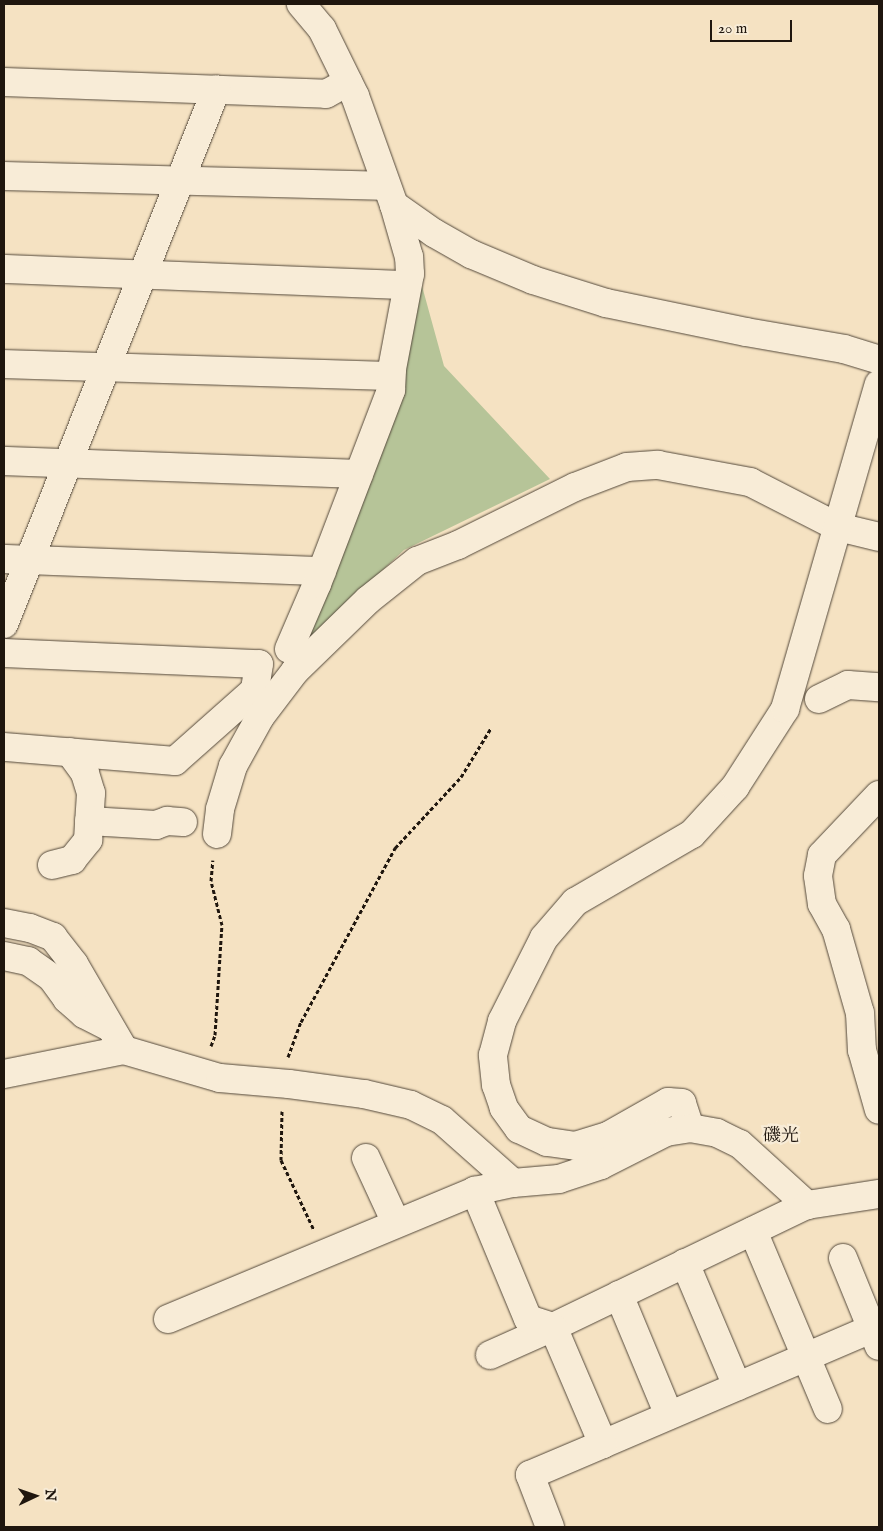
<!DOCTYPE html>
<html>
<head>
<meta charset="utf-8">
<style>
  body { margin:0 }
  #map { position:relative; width:883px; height:1531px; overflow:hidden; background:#f5e2c2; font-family:"IM FELL English","Noto Serif JP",serif }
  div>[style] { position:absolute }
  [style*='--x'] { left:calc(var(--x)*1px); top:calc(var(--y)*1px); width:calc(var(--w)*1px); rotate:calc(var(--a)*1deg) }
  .green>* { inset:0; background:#b6c498 }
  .path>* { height:3px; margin-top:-1.5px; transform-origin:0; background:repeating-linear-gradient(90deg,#1f160e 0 4px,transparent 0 6.5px) }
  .roads { filter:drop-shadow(0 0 1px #54493b) drop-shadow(0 0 1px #54493b) }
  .minor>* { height:28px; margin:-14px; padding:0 14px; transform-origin:14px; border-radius:14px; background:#f8ecd7 }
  span { translate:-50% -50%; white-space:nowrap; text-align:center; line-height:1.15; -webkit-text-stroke:4.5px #f8ecd7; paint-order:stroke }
  .quarter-label { font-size:18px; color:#1f160e }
  .frame { position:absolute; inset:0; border:5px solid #1f160e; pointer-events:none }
  .north { position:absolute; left:10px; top:1471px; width:50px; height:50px; -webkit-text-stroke:4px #f8ecd7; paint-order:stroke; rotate:87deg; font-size:14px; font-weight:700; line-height:20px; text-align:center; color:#1f160e }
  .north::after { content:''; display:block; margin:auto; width:18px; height:22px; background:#1f160e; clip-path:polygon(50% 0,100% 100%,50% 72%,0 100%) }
  .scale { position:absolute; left:710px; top:20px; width:82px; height:22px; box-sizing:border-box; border:2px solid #1f160e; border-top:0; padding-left:6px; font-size:15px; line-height:18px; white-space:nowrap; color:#1f160e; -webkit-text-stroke:4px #f8ecd7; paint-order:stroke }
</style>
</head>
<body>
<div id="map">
  <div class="green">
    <i style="clip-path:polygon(422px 286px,444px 366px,550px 479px,404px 550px,303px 645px)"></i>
  </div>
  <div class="path">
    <i style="--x:211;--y:1046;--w:12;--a:-70"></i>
    <i style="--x:215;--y:1035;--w:110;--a:-86.4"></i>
    <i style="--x:222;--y:925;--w:45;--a:-104"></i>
    <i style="--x:211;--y:881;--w:21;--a:-85"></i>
    <i style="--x:288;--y:1057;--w:37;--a:-70"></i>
    <i style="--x:301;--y:1022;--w:198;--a:-61.6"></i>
    <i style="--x:395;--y:848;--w:97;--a:-47.1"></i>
    <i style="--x:461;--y:777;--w:57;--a:-58.5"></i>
    <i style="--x:282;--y:1111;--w:49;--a:91.2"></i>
    <i style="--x:281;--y:1160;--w:77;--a:64.8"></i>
  </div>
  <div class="roads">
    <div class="minor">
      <i style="--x:4;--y:82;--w:322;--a:2.1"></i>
      <i style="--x:326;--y:94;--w:25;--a:-29"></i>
      <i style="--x:4;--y:176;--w:382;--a:1.5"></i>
      <i style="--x:394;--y:205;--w:49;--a:35"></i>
      <i style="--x:434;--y:233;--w:43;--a:29.6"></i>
      <i style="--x:471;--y:254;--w:67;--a:22.8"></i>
      <i style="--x:533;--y:280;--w:77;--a:17.5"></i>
      <i style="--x:606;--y:303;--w:143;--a:11.7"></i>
      <i style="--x:746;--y:332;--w:99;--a:9.8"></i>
      <i style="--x:844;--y:349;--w:37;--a:17"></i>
      <i style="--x:4;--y:269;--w:402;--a:2.3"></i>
      <i style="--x:4;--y:364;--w:387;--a:1.8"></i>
      <i style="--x:4;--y:461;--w:355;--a:2.1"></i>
      <i style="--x:4;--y:559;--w:318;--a:2.2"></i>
      <i style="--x:4;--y:624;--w:575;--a:-68.35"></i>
      <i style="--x:289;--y:649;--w:71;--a:-66.7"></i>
      <i style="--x:317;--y:584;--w:208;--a:-69.1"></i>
      <i style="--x:391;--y:390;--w:21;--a:-87"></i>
      <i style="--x:392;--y:369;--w:97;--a:-79.3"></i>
      <i style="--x:410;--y:274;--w:17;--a:-93"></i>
      <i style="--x:409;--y:257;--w:54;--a:-106.1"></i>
      <i style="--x:394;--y:205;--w:116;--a:-109.7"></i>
      <i style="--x:355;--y:96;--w:75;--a:-116.2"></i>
      <i style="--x:322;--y:29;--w:33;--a:-130"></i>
      <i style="--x:4;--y:653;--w:255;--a:2.5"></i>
      <i style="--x:259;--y:664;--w:26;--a:99"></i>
      <i style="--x:255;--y:690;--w:107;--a:138.4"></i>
      <i style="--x:175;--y:761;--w:172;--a:-175.3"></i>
      <i style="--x:819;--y:699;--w:32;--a:-26"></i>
      <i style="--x:848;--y:685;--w:31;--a:4"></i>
      <i style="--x:879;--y:795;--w:83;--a:133.5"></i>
      <i style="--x:822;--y:855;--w:21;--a:101"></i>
      <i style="--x:818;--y:876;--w:28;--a:82"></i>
      <i style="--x:822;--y:904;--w:29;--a:61"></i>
      <i style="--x:836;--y:929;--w:87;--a:74.1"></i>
      <i style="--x:860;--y:1013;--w:37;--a:87"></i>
      <i style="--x:862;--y:1050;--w:62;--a:74.2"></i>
      <i style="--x:89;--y:821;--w:67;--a:3.4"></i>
      <i style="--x:156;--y:825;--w:12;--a:-20"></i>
      <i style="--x:167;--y:821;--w:16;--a:4"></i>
      <i style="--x:217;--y:834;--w:25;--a:-83"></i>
      <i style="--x:220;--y:809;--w:45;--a:-73.2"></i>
      <i style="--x:233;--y:766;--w:56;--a:-61.1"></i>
      <i style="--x:260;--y:717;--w:58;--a:-52.7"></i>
      <i style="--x:295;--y:671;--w:102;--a:-44.2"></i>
      <i style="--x:368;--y:600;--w:63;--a:-38.5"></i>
      <i style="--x:417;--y:561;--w:44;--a:-21.3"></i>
      <i style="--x:458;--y:545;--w:131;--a:-26.4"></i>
      <i style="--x:575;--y:487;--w:56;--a:-21"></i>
      <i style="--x:627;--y:467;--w:31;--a:-4"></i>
      <i style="--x:658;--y:465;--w:94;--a:10.5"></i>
      <i style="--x:750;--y:482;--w:99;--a:27.1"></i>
      <i style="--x:838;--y:527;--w:42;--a:13.7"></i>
      <i style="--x:52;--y:865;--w:21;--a:-14"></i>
      <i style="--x:72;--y:860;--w:26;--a:-51"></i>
      <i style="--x:88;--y:840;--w:47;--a:-86.3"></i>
      <i style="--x:91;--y:793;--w:21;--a:-107"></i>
      <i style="--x:85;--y:773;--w:26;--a:-126"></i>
      <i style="--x:4;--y:923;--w:26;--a:11"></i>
      <i style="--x:30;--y:928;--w:25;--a:21"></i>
      <i style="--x:53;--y:937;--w:34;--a:52"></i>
      <i style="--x:74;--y:964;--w:99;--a:59.8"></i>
      <i style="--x:4;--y:956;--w:25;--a:12"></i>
      <i style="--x:28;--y:961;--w:29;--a:35"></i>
      <i style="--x:52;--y:978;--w:26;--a:54"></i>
      <i style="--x:67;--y:999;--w:23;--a:41"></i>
      <i style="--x:84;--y:1014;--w:28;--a:27"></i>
      <i style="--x:4;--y:1074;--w:122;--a:-11.3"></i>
      <i style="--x:124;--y:1050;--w:100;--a:16.3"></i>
      <i style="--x:220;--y:1078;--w:69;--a:5"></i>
      <i style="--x:289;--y:1084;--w:76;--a:7.6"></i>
      <i style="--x:364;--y:1094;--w:48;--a:13.2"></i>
      <i style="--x:411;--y:1105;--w:34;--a:26"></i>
      <i style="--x:442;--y:1120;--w:95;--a:41.6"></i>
      <i style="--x:690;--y:1128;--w:26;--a:-108"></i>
      <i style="--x:682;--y:1103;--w:14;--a:-176"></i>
      <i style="--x:668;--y:1102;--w:69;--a:150.5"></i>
      <i style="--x:608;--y:1136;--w:34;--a:163"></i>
      <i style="--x:576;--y:1146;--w:29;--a:-172"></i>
      <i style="--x:547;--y:1142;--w:31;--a:-155"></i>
      <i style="--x:519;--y:1129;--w:26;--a:-126"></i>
      <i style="--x:504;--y:1108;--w:24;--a:-109"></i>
      <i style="--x:496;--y:1085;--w:30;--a:-96"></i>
      <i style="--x:493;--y:1055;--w:35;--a:-75"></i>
      <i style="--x:502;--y:1021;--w:93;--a:-63.2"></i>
      <i style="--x:544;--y:938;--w:48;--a:-49.3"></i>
      <i style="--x:575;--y:902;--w:135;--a:-30.2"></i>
      <i style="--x:692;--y:834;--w:64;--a:-47.5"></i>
      <i style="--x:735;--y:787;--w:93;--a:-57.3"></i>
      <i style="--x:785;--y:709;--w:338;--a:-73.9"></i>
      <i style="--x:366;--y:1158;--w:72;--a:65.2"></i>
      <i style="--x:753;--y:1231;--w:193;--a:67.2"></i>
      <i style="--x:843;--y:1258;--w:95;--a:67.8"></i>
      <i style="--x:685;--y:1263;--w:134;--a:67.1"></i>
      <i style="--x:619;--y:1295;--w:130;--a:67.4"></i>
      <i style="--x:168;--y:1319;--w:333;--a:-22.6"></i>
      <i style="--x:490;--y:1355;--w:69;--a:-24"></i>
      <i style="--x:553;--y:1327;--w:282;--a:-25.7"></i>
      <i style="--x:603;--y:1444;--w:292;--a:-23.2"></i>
      <i style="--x:550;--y:1527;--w:56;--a:-111"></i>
      <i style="--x:530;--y:1475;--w:79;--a:-23"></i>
      <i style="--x:603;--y:1444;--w:127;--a:-113.1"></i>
      <i style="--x:553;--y:1327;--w:26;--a:-162"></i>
      <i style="--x:528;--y:1319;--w:139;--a:-112.5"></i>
      <i style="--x:475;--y:1191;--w:39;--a:-12"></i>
      <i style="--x:513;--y:1183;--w:46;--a:-5"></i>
      <i style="--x:559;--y:1179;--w:44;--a:-18.4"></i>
      <i style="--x:601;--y:1165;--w:73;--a:-26.9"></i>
      <i style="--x:666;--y:1132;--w:24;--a:-9"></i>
      <i style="--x:690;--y:1128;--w:27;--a:10"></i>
      <i style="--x:717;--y:1133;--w:25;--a:26"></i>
      <i style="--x:740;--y:1144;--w:91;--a:42.3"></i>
      <i style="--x:807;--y:1205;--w:73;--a:-8.7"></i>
    </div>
  </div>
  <div class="quarter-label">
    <span style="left:781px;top:1137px">磯光</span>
  </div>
  <div class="frame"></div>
  <div class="north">N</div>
  <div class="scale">20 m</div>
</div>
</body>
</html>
